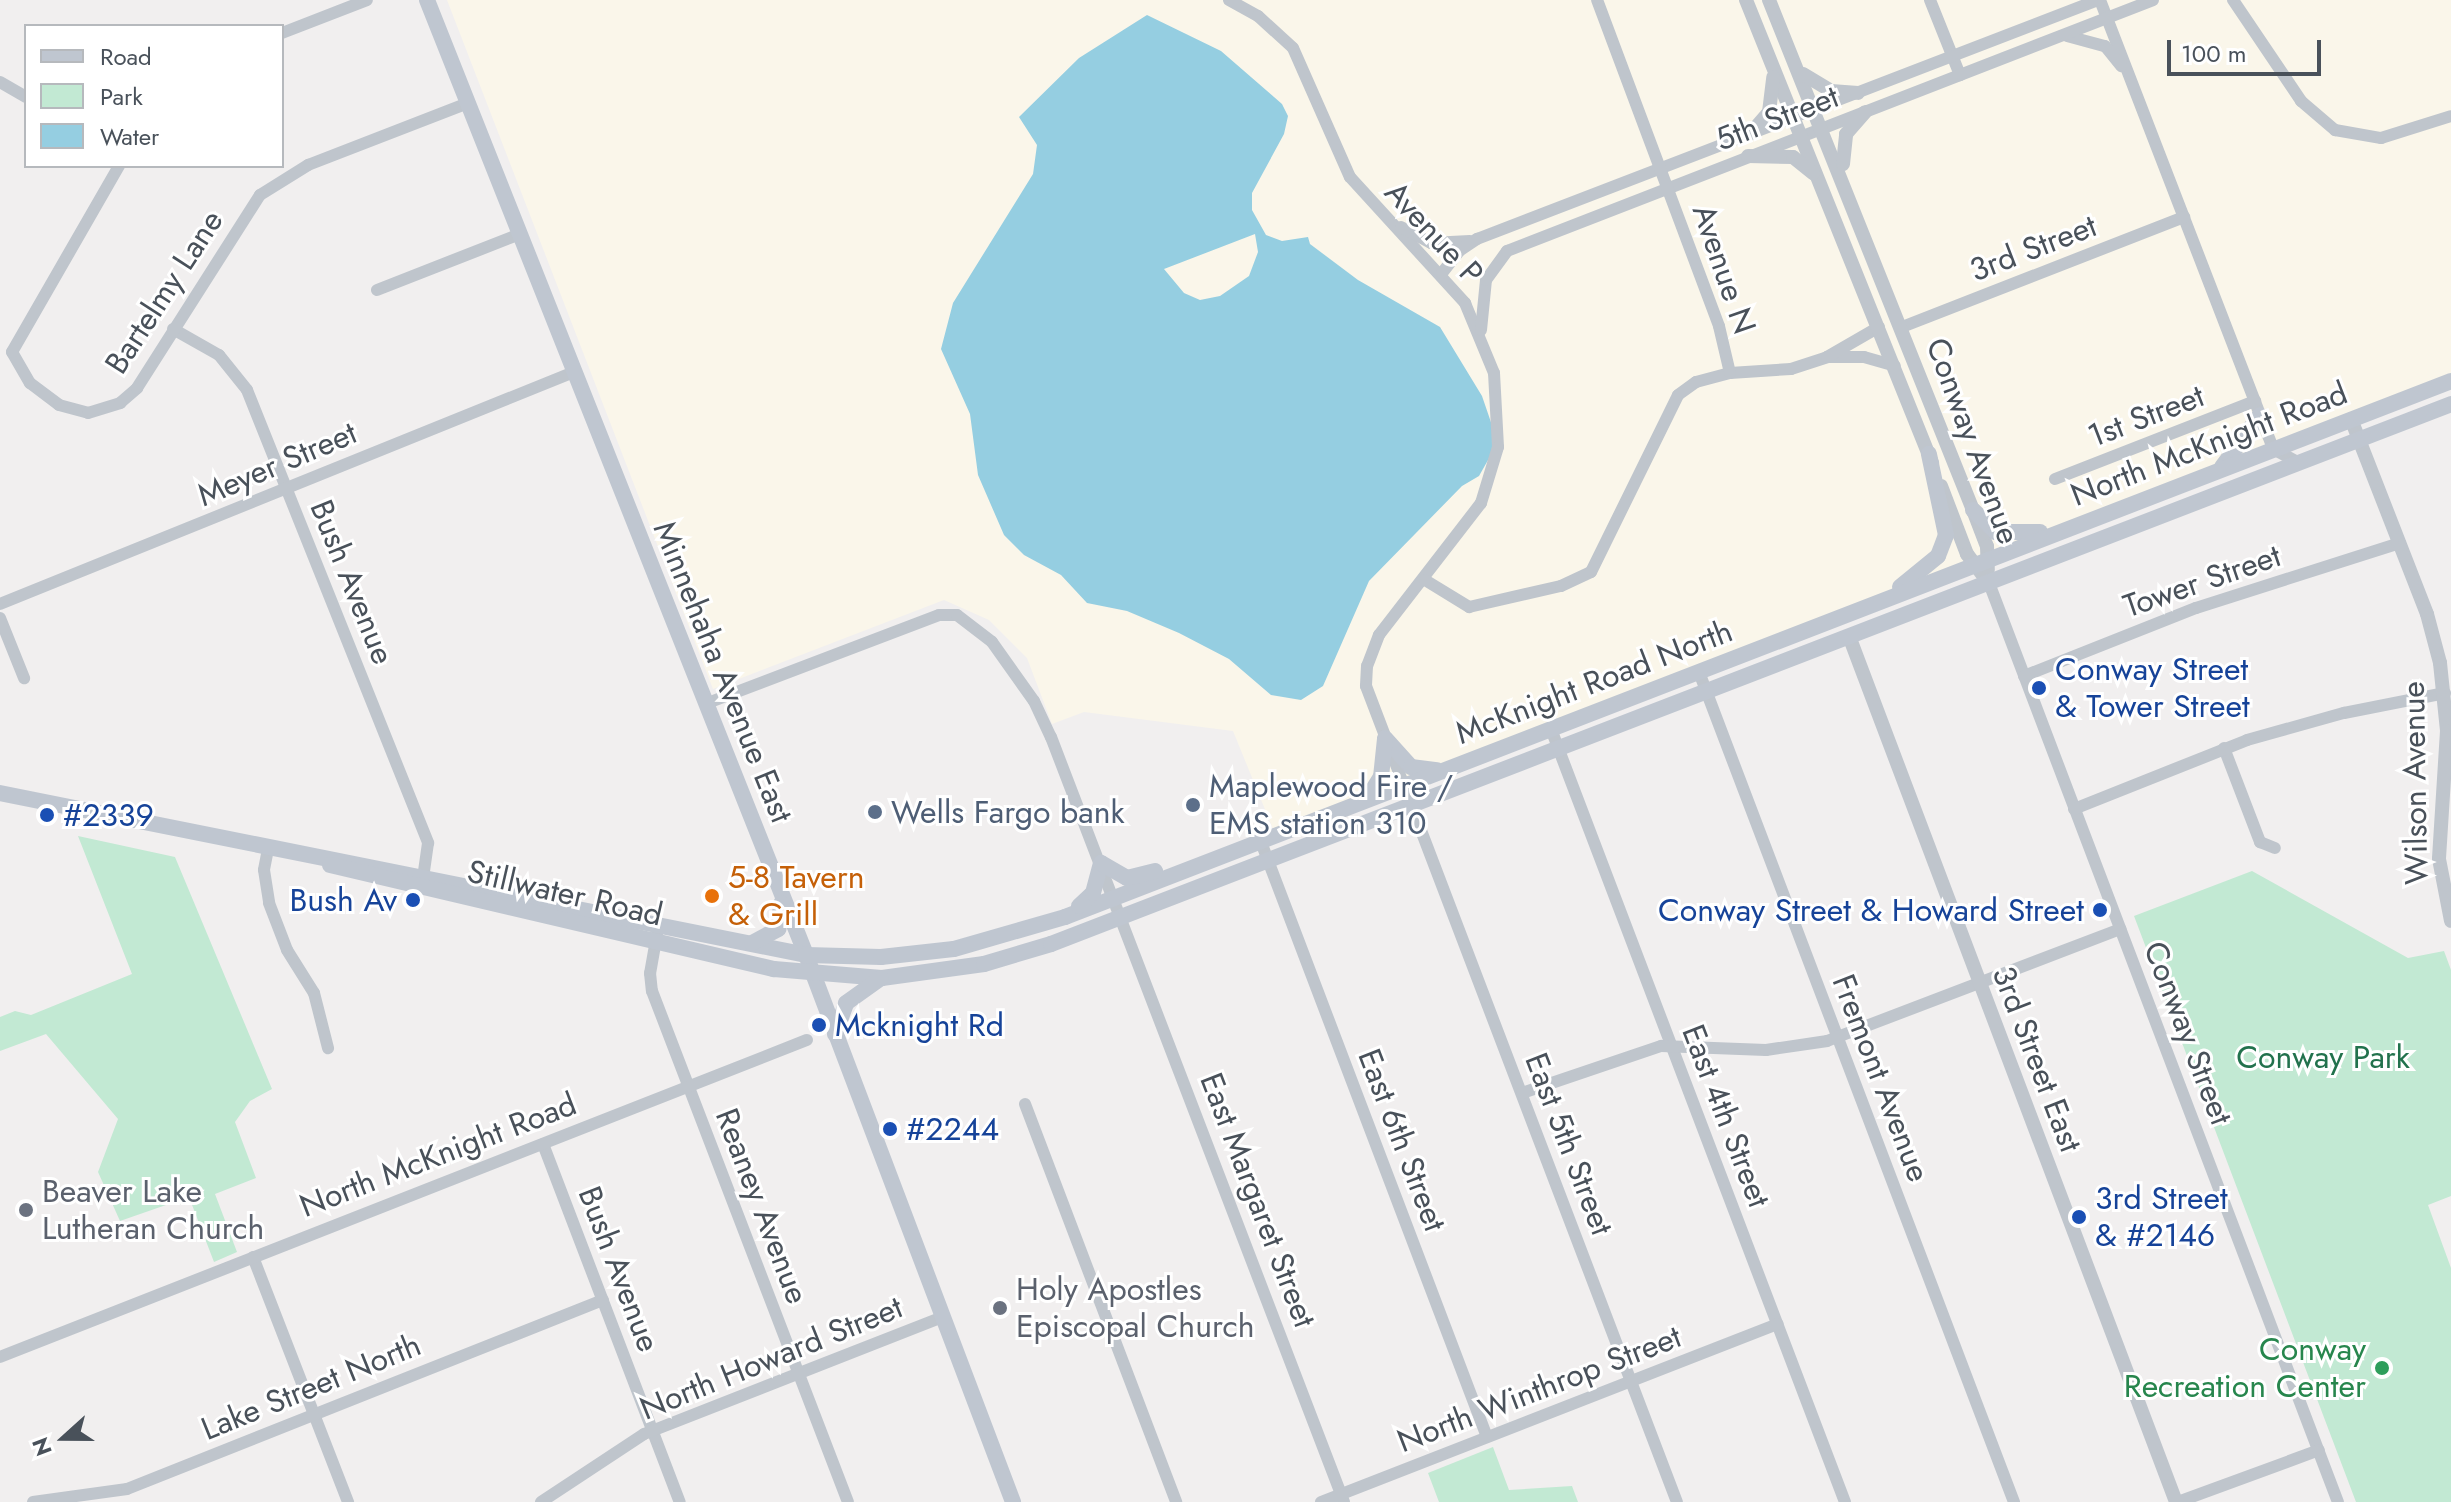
<!DOCTYPE html>
<html>
<head>
<meta charset="utf-8">
<style>
  body { margin:0 }
  #map { position:relative; width:2451px; height:1502px; overflow:hidden; background:#f1efef; font-family:Jost,sans-serif }
  div>[style] { position:absolute }
  [style*='--x'] { left:calc(var(--x)*1px); top:calc(var(--y)*1px); width:calc(var(--w)*1px); rotate:calc(var(--a)*1deg) }
  .commercial>* { inset:0; background:#faf6ea }
  .green>* { inset:0; background:#c2e9d3 }
  .water>* { inset:0; background:#95cee1 }
  .minor>* { height:12px; margin:-6px; padding:0 6px; transform-origin:6px; border-radius:6px; background:#bfc5cc }
  .tertiary>* { height:14px; margin:-7px; padding:0 7px; transform-origin:7px; border-radius:7px; background:#bfc5cc }
  .secondary>* { height:16px; margin:-8px; padding:0 8px; transform-origin:8px; border-radius:8px; background:#bfc6d0 }
  .dots>* { width:22px; height:22px; translate:-50% -50%; box-sizing:border-box; border:4px solid #fff; border-radius:50% }
  span { translate:-50% -50%; white-space:nowrap; text-align:center; line-height:1.15; -webkit-text-stroke:6px #fff; paint-order:stroke }
  .street-label { font-size:32px; color:#49515a }
  .transit-label { font-size:32px; color:#164399 }
  .left { translate:0 -50%; text-align:left }
  .right { translate:-100% -50%; text-align:right }
  .service-label { font-size:32px; color:#4e5e75 }
  .food-label { font-size:32px; color:#c56008 }
  .park-label { font-size:32px; color:#22724d }
  .worship-label { font-size:32px; color:#5b616d }
  .leisure-label { font-size:32px; color:#27864d }
  .legend { position:absolute; left:24px; top:24px; width:260px; height:144px; box-sizing:border-box; background:#fff; border:2px solid #b6b9bd; margin:0; padding:10px 14px; list-style:none; font-size:24px; color:#49515a }
  .legend li { display:flex; align-items:center; gap:16px; height:40px }
  .legend b { width:40px; border:2px solid #b6b9bd }
  .north { position:absolute; left:24px; top:1398px; width:80px; height:80px; -webkit-text-stroke:6px #fff; paint-order:stroke; rotate:249deg; font-size:22px; font-weight:700; line-height:32px; text-align:center; color:#49515a }
  .north::after { content:''; display:block; margin:auto; width:28px; height:36px; background:#49515a; clip-path:polygon(50% 0,100% 100%,50% 72%,0 100%) }
  .scale { position:absolute; left:2167px; top:40px; width:154px; height:36px; box-sizing:border-box; border:4px solid #49515a; border-top:0; padding-left:10px; font-size:24px; line-height:28px; white-space:nowrap; color:#49515a; -webkit-text-stroke:6px #fff; paint-order:stroke }
</style>
</head>
<body>
<div id="map">
  <div class="commercial">
    <i style="clip-path:polygon(447px 0,2451px 0,2451px 374px,1273px 829px,1233px 731px,1084px 712px,1052px 724px,1027px 658px,989px 620px,944px 600px,713px 689px)"></i>
  </div>
  <div class="green">
    <i style="clip-path:polygon(78px 836px,175px 857px,272px 1089px,250px 1101px,235px 1122px,256px 1178px,215px 1194px,237px 1252px,214px 1262px,189px 1197px,120px 1221px,98px 1172px,118px 1119px,46px 1034px,0 1051px,0 1017px,15px 1011px,31px 1015px,132px 974px)"></i>
    <i style="clip-path:polygon(2252px 871px,2408px 958px,2444px 951px,2451px 970px,2451px 1196px,2428px 1205px,2451px 1268px,2451px 1502px,2356px 1502px,2134px 916px)"></i>
    <i style="clip-path:polygon(1493px 1447px,1509px 1490px,1572px 1486px,1578px 1502px,1439px 1502px,1428px 1473px)"></i>
  </div>
  <div class="water">
    <i style="clip-path:polygon(evenodd,1147px 15px,1221px 51px,1282px 104px,1288px 116px,1284px 134px,1252px 193px,1252px 210px,1266px 235px,1282px 241px,1308px 237px,1310px 244px,1358px 280px,1440px 327px,1482px 396px,1495px 434px,1496px 446px,1479px 476px,1462px 486px,1369px 581px,1323px 686px,1301px 700px,1271px 695px,1229px 659px,1179px 633px,1127px 611px,1087px 603px,1061px 575px,1024px 555px,1004px 535px,978px 475px,970px 414px,941px 349px,953px 303px,1033px 174px,1037px 145px,1019px 117px,1079px 58px,1147px 15px,1255px 234px,1258px 252px,1249px 276px,1220px 296px,1200px 300px,1184px 293px,1164px 269px,1255px 234px)"></i>
  </div>
  <div class="minor">
    <i style="--x:1229;--y:0;--w:33;--a:29"></i>
    <i style="--x:1258;--y:16;--w:47;--a:42.4"></i>
    <i style="--x:1293;--y:48;--w:141;--a:66.2"></i>
    <i style="--x:1350;--y:177;--w:171;--a:47.6"></i>
    <i style="--x:1465;--y:303;--w:76;--a:67.5"></i>
    <i style="--x:1494;--y:373;--w:74;--a:86.9"></i>
    <i style="--x:1498;--y:447;--w:59;--a:106.9"></i>
    <i style="--x:1481;--y:503;--w:167;--a:127.7"></i>
    <i style="--x:1379;--y:635;--w:33;--a:111"></i>
    <i style="--x:1367;--y:666;--w:20;--a:93"></i>
    <i style="--x:1366;--y:686;--w:873;--a:69.14"></i>
    <i style="--x:1930;--y:0;--w:81;--a:68.2"></i>
    <i style="--x:2100;--y:0;--w:481;--a:68.9"></i>
    <i style="--x:2273;--y:449;--w:30;--a:28"></i>
    <i style="--x:2233;--y:0;--w:122;--a:56"></i>
    <i style="--x:2301;--y:101;--w:45;--a:40.5"></i>
    <i style="--x:2335;--y:130;--w:47;--a:9.9"></i>
    <i style="--x:2381;--y:138;--w:73;--a:-17.4"></i>
    <i style="--x:282;--y:33;--w:91;--a:-21.2"></i>
    <i style="--x:2067;--y:36;--w:39;--a:15"></i>
    <i style="--x:2105;--y:46;--w:26;--a:51"></i>
    <i style="--x:0;--y:82;--w:30;--a:30"></i>
    <i style="--x:1401;--y:227;--w:34;--a:28"></i>
    <i style="--x:1431;--y:243;--w:39;--a:-3"></i>
    <i style="--x:1442;--y:273;--w:28;--a:-52"></i>
    <i style="--x:1459;--y:251;--w:22;--a:-34"></i>
    <i style="--x:1477;--y:239;--w:665;--a:-21.05"></i>
    <i style="--x:377;--y:290;--w:154;--a:-21.4"></i>
    <i style="--x:1902;--y:327;--w:303;--a:-21.3"></i>
    <i style="--x:173;--y:329;--w:53;--a:29.5"></i>
    <i style="--x:219;--y:355;--w:45;--a:51.3"></i>
    <i style="--x:247;--y:390;--w:488;--a:68.2"></i>
    <i style="--x:428;--y:843;--w:42;--a:98.1"></i>
    <i style="--x:1481;--y:330;--w:50;--a:-84.3"></i>
    <i style="--x:1486;--y:280;--w:36;--a:-54"></i>
    <i style="--x:1507;--y:251;--w:693;--a:-21.23"></i>
    <i style="--x:12;--y:352;--w:36;--a:60"></i>
    <i style="--x:30;--y:383;--w:36;--a:37"></i>
    <i style="--x:59;--y:405;--w:30;--a:15"></i>
    <i style="--x:88;--y:413;--w:34;--a:-17"></i>
    <i style="--x:120;--y:403;--w:23;--a:-41"></i>
    <i style="--x:137;--y:388;--w:229;--a:-57.5"></i>
    <i style="--x:260;--y:195;--w:57;--a:-32"></i>
    <i style="--x:308;--y:165;--w:172;--a:-21.2"></i>
    <i style="--x:12;--y:352;--w:215;--a:-60.1"></i>
    <i style="--x:1827;--y:357;--w:37;--a:0"></i>
    <i style="--x:1864;--y:357;--w:32;--a:16"></i>
    <i style="--x:1730;--y:373;--w:61;--a:-3.8"></i>
    <i style="--x:1791;--y:369;--w:38;--a:-18"></i>
    <i style="--x:1827;--y:357;--w:60;--a:-30"></i>
    <i style="--x:2055;--y:479;--w:215;--a:-21.3"></i>
    <i style="--x:1425;--y:580;--w:52;--a:31.5"></i>
    <i style="--x:1469;--y:607;--w:94;--a:-12.9"></i>
    <i style="--x:1561;--y:586;--w:33;--a:-25"></i>
    <i style="--x:1591;--y:572;--w:197;--a:-63.8"></i>
    <i style="--x:1678;--y:395;--w:22;--a:-36"></i>
    <i style="--x:1696;--y:382;--w:35;--a:-15"></i>
    <i style="--x:1730;--y:373;--w:48;--a:-103.2"></i>
    <i style="--x:1719;--y:326;--w:348;--a:-110.5"></i>
    <i style="--x:1989;--y:583;--w:983;--a:69.21"></i>
    <i style="--x:0;--y:604;--w:619;--a:-22.01"></i>
    <i style="--x:0;--y:618;--w:65;--a:68.2"></i>
    <i style="--x:1699;--y:672;--w:888;--a:69.22"></i>
    <i style="--x:2024;--y:676;--w:185;--a:-21.6"></i>
    <i style="--x:2196;--y:608;--w:214;--a:-17.7"></i>
    <i style="--x:705;--y:704;--w:250;--a:-20.8"></i>
    <i style="--x:939;--y:615;--w:18;--a:0"></i>
    <i style="--x:957;--y:615;--w:44;--a:37.6"></i>
    <i style="--x:992;--y:642;--w:72;--a:54.6"></i>
    <i style="--x:1034;--y:701;--w:40;--a:65"></i>
    <i style="--x:1051;--y:737;--w:819;--a:69.04"></i>
    <i style="--x:1551;--y:729;--w:827;--a:69.18"></i>
    <i style="--x:2224;--y:748;--w:101;--a:69"></i>
    <i style="--x:2260;--y:842;--w:16;--a:22"></i>
    <i style="--x:2074;--y:809;--w:186;--a:-21.7"></i>
    <i style="--x:2247;--y:740;--w:101;--a:-15.6"></i>
    <i style="--x:2344;--y:713;--w:103;--a:-11.2"></i>
    <i style="--x:1261;--y:842;--w:636;--a:69.2"></i>
    <i style="--x:268;--y:849;--w:21;--a:101"></i>
    <i style="--x:264;--y:870;--w:33;--a:81"></i>
    <i style="--x:269;--y:903;--w:50;--a:69"></i>
    <i style="--x:287;--y:950;--w:51;--a:57.9"></i>
    <i style="--x:314;--y:993;--w:57;--a:75.7"></i>
    <i style="--x:657;--y:934;--w:40;--a:100"></i>
    <i style="--x:650;--y:973;--w:18;--a:84"></i>
    <i style="--x:652;--y:991;--w:547;--a:69.02"></i>
    <i style="--x:1522;--y:1093;--w:147;--a:-18.7"></i>
    <i style="--x:1661;--y:1046;--w:105;--a:2.2"></i>
    <i style="--x:1766;--y:1050;--w:62;--a:-8.4"></i>
    <i style="--x:1827;--y:1041;--w:314;--a:-20.9"></i>
    <i style="--x:1025;--y:1104;--w:426;--a:69.2"></i>
    <i style="--x:543;--y:1144;--w:383;--a:69.1"></i>
    <i style="--x:253;--y:1257;--w:263;--a:68.8"></i>
    <i style="--x:0;--y:1357;--w:867;--a:-21.45"></i>
    <i style="--x:33;--y:1502;--w:95;--a:-7.9"></i>
    <i style="--x:127;--y:1489;--w:512;--a:-21.66"></i>
    <i style="--x:541;--y:1502;--w:123;--a:-33.4"></i>
    <i style="--x:644;--y:1434;--w:320;--a:-21.4"></i>
    <i style="--x:1321;--y:1502;--w:490;--a:-21.3"></i>
    <i style="--x:2178;--y:1502;--w:150;--a:-20.2"></i>
  </div>
  <div class="tertiary">
    <i style="--x:1746;--y:0;--w:499;--a:68.1"></i>
    <i style="--x:1769;--y:0;--w:549;--a:68.2"></i>
    <i style="--x:1973;--y:510;--w:39;--a:69"></i>
    <i style="--x:1987;--y:546;--w:24;--a:88"></i>
    <i style="--x:1803;--y:74;--w:33;--a:31"></i>
    <i style="--x:1831;--y:91;--w:27;--a:4"></i>
    <i style="--x:1750;--y:134;--w:29;--a:-49"></i>
    <i style="--x:1769;--y:112;--w:35;--a:-83"></i>
    <i style="--x:1748;--y:156;--w:45;--a:1.3"></i>
    <i style="--x:1793;--y:157;--w:26;--a:39"></i>
    <i style="--x:1843;--y:164;--w:30;--a:-84"></i>
    <i style="--x:1846;--y:134;--w:29;--a:-49"></i>
    <i style="--x:2351;--y:419;--w:209;--a:68.7"></i>
    <i style="--x:2427;--y:614;--w:51;--a:75.1"></i>
    <i style="--x:2440;--y:663;--w:68;--a:84.1"></i>
    <i style="--x:2447;--y:731;--w:128;--a:93.6"></i>
    <i style="--x:2439;--y:859;--w:63;--a:79"></i>
    <i style="--x:1941;--y:486;--w:73;--a:69.1"></i>
    <i style="--x:1967;--y:554;--w:36;--a:53"></i>
    <i style="--x:1849;--y:636;--w:926;--a:69.31"></i>
  </div>
  <div class="secondary">
    <i style="--x:427;--y:0;--w:1027;--a:68.35"></i>
    <i style="--x:806;--y:955;--w:585;--a:69.27"></i>
    <i style="--x:2222;--y:467;--w:64;--a:-53.8"></i>
    <i style="--x:1973;--y:510;--w:32;--a:44"></i>
    <i style="--x:1996;--y:532;--w:44;--a:0"></i>
    <i style="--x:1900;--y:587;--w:49;--a:-39.2"></i>
    <i style="--x:1938;--y:556;--w:22;--a:-69"></i>
    <i style="--x:1946;--y:535;--w:83;--a:-101.9"></i>
    <i style="--x:1385;--y:738;--w:39;--a:48"></i>
    <i style="--x:1411;--y:767;--w:26;--a:7"></i>
    <i style="--x:0;--y:793;--w:822;--a:11.36"></i>
    <i style="--x:806;--y:955;--w:75;--a:1.5"></i>
    <i style="--x:881;--y:957;--w:73;--a:-6.3"></i>
    <i style="--x:954;--y:949;--w:116;--a:-16.1"></i>
    <i style="--x:1065;--y:917;--w:1486;--a:-21.14"></i>
    <i style="--x:1367;--y:799;--w:26;--a:-58"></i>
    <i style="--x:1381;--y:777;--w:38;--a:-84"></i>
    <i style="--x:330;--y:865;--w:456;--a:13.2"></i>
    <i style="--x:774;--y:969;--w:108;--a:4.8"></i>
    <i style="--x:882;--y:978;--w:103;--a:-7.8"></i>
    <i style="--x:984;--y:964;--w:70;--a:-16.6"></i>
    <i style="--x:1051;--y:944;--w:1501;--a:-21.09"></i>
    <i style="--x:1079;--y:906;--w:19;--a:-43"></i>
    <i style="--x:1093;--y:893;--w:31;--a:-75"></i>
    <i style="--x:1101;--y:863;--w:30;--a:30"></i>
    <i style="--x:1127;--y:878;--w:29;--a:-14"></i>
    <i style="--x:752;--y:943;--w:30;--a:-28"></i>
    <i style="--x:778;--y:929;--w:26;--a:-83"></i>
    <i style="--x:835;--y:1034;--w:33;--a:-70"></i>
    <i style="--x:846;--y:1003;--w:43;--a:-35.5"></i>
  </div>
  <div class="dots">
    <i style="left:2039px;top:688px;background:#1a4fb4"></i>
    <i style="left:1193px;top:805px;background:#5c6f8a"></i>
    <i style="left:875px;top:812px;background:#5c6f8a"></i>
    <i style="left:47px;top:815px;background:#1a4fb4"></i>
    <i style="left:712px;top:896px;background:#e8710a"></i>
    <i style="left:413px;top:900px;background:#1a4fb4"></i>
    <i style="left:2100px;top:910px;background:#1a4fb4"></i>
    <i style="left:819px;top:1025px;background:#1a4fb4"></i>
    <i style="left:890px;top:1129px;background:#1a4fb4"></i>
    <i style="left:26px;top:1210px;background:#6b7280"></i>
    <i style="left:2079px;top:1217px;background:#1a4fb4"></i>
    <i style="left:1000px;top:1308px;background:#6b7280"></i>
    <i style="left:2382px;top:1368px;background:#2e9e5b"></i>
  </div>
  <div class="street-label">
    <span style="left:1777px;top:118px;rotate:-21deg">5th Street</span>
    <span style="left:1434px;top:233px;rotate:47deg">Avenue P</span>
    <span style="left:2033px;top:248px;rotate:-21deg">3rd Street</span>
    <span style="left:1724px;top:269px;rotate:71deg">Avenue N</span>
    <span style="left:164px;top:292px;rotate:-57deg">Bartelmy Lane</span>
    <span style="left:2146px;top:416px;rotate:-21deg">1st Street</span>
    <span style="left:1973px;top:441px;rotate:70deg">Conway Avenue</span>
    <span style="left:2209px;top:444px;rotate:-21deg">North McKnight Road</span>
    <span style="left:277px;top:464px;rotate:-23deg">Meyer Street</span>
    <span style="left:2202px;top:581px;rotate:-19deg">Tower Street</span>
    <span style="left:352px;top:582px;rotate:68deg">Bush Avenue</span>
    <span style="left:723px;top:672px;rotate:68deg">Minnehaha Avenue East</span>
    <span style="left:1594px;top:682px;rotate:-21deg">McKnight Road North</span>
    <span style="left:2415px;top:783px;rotate:-91deg">Wilson Avenue</span>
    <span style="left:565px;top:893px;rotate:13deg">Stillwater Road</span>
    <span style="left:2188px;top:1033px;rotate:69deg">Conway Street</span>
    <span style="left:2037px;top:1059px;rotate:69deg">3rd Street East</span>
    <span style="left:1881px;top:1078px;rotate:69deg">Fremont Avenue</span>
    <span style="left:1726px;top:1116px;rotate:69deg">East 4th Street</span>
    <span style="left:1402px;top:1140px;rotate:69deg">East 6th Street</span>
    <span style="left:1569px;top:1144px;rotate:69deg">East 5th Street</span>
    <span style="left:438px;top:1155px;rotate:-21deg">North McKnight Road</span>
    <span style="left:1258px;top:1200px;rotate:69deg">East Margaret Street</span>
    <span style="left:762px;top:1206px;rotate:69deg">Reaney Avenue</span>
    <span style="left:619px;top:1269px;rotate:69deg">Bush Avenue</span>
    <span style="left:771px;top:1358px;rotate:-22deg">North Howard Street</span>
    <span style="left:311px;top:1387px;rotate:-22deg">Lake Street North</span>
    <span style="left:1539px;top:1389px;rotate:-21deg">North Winthrop Street</span>
  </div>
  <div class="transit-label">
    <span class="left" style="left:2055px;top:688px">Conway Street<br>&amp; Tower Street</span>
    <span class="left" style="left:63px;top:815px">#2339</span>
    <span class="right" style="left:397px;top:900px">Bush Av</span>
    <span class="right" style="left:2084px;top:910px">Conway Street &amp; Howard Street</span>
    <span class="left" style="left:835px;top:1025px">Mcknight Rd</span>
    <span class="left" style="left:906px;top:1129px">#2244</span>
    <span class="left" style="left:2095px;top:1217px">3rd Street<br>&amp; #2146</span>
  </div>
  <div class="service-label">
    <span class="left" style="left:1209px;top:805px">Maplewood Fire /<br>EMS station 310</span>
    <span class="left" style="left:891px;top:812px">Wells Fargo bank</span>
  </div>
  <div class="food-label">
    <span class="left" style="left:728px;top:896px">5-8 Tavern<br>&amp; Grill</span>
  </div>
  <div class="park-label">
    <span style="left:2323px;top:1057px">Conway Park</span>
  </div>
  <div class="worship-label">
    <span class="left" style="left:42px;top:1210px">Beaver Lake<br>Lutheran Church</span>
    <span class="left" style="left:1016px;top:1308px">Holy Apostles<br>Episcopal Church</span>
  </div>
  <div class="leisure-label">
    <span class="right" style="left:2366px;top:1368px">Conway<br>Recreation Center</span>
  </div>
  <ul class="legend">
  <li><b style="height:10px;background:#bfc6d0"></b>Road</li>
  <li><b style="height:22px;background:#c2e9d3"></b>Park</li>
  <li><b style="height:22px;background:#95cee1"></b>Water</li>
  </ul>
  <div class="north">N</div>
  <div class="scale">100 m</div>
</div>
</body>
</html>
